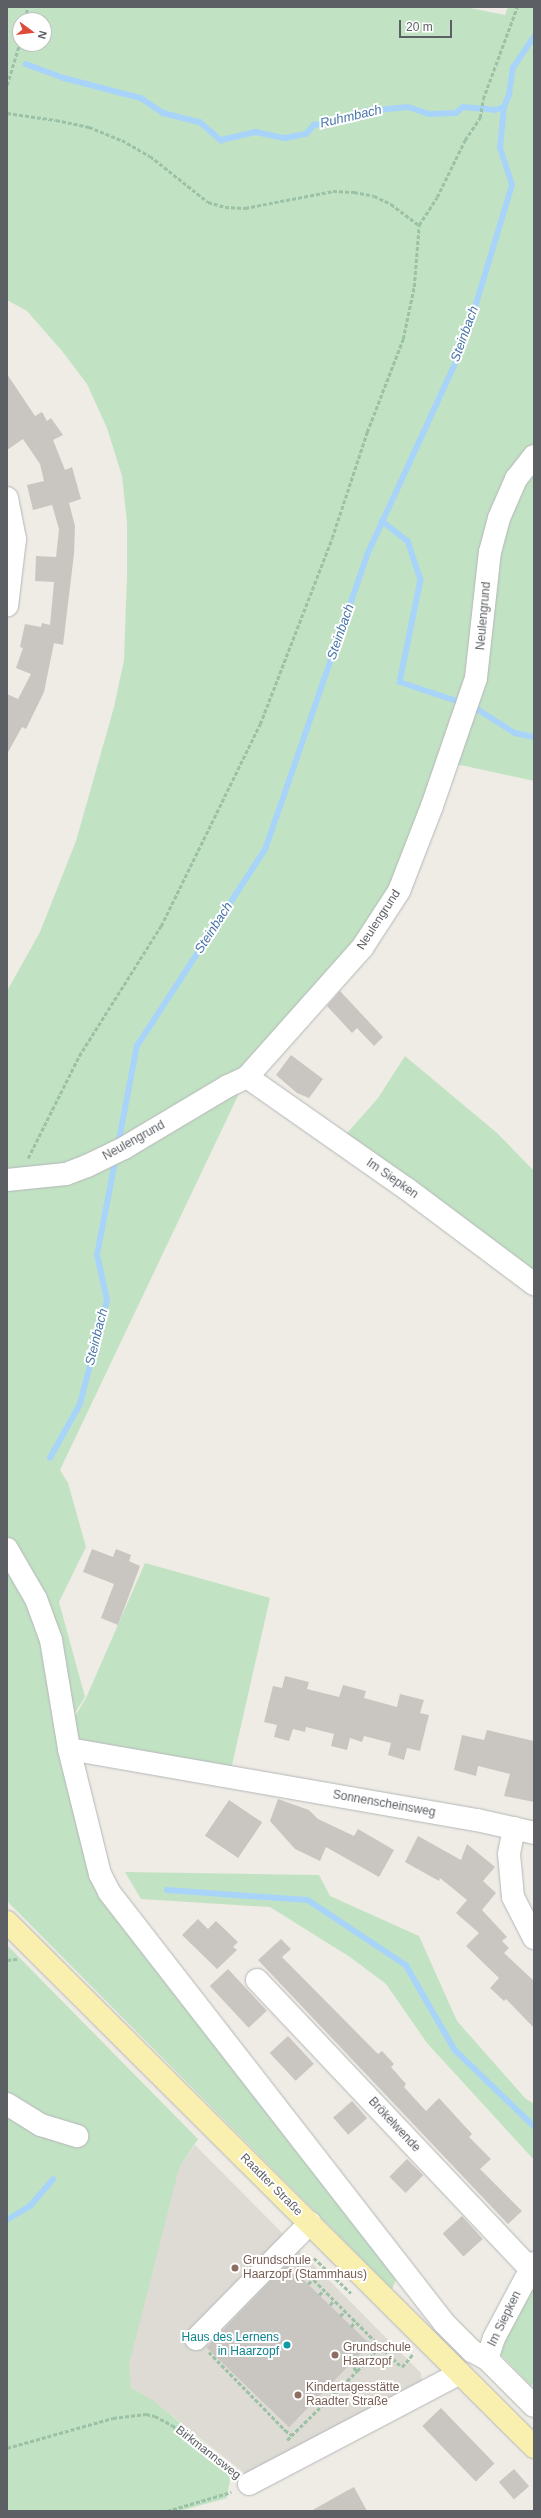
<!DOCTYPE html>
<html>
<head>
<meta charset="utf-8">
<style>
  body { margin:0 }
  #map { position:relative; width:541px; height:2518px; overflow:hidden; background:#eeece4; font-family:Helvetica,sans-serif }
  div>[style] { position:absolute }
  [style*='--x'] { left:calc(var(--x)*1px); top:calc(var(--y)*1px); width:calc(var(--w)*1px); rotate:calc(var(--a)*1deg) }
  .education>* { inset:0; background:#dddbd3 }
  .green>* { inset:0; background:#c2e3c3 }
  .stream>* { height:5.5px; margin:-2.75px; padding:0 2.75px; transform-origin:2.75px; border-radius:2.75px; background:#a9d4f9 }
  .building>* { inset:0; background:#c9c6c2; transform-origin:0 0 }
  .path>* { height:2.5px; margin-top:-1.25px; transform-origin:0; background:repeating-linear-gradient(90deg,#9bc1a7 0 4px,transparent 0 6px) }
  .roads { filter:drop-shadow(0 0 1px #b5b6ba) drop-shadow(0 0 1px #b5b6ba) }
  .minor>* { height:22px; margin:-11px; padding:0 11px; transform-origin:11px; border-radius:11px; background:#fff }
  .major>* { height:22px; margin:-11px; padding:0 11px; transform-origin:11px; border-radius:11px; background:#f9efae }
  .dots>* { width:11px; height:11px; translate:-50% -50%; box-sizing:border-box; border:2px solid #fff; border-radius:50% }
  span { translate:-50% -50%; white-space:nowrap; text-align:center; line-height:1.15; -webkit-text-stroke:4px #fff; paint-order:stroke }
  .street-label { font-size:12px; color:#5c5f64 }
  .education-label { font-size:12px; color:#785e54 }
  .left { translate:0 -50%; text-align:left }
  .culture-label { font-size:12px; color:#0d838f }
  .right { translate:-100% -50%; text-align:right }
  .water-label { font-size:13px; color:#4775aa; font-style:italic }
  .frame { position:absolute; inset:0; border:8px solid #5c5f64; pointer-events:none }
  .north { position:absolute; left:12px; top:12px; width:40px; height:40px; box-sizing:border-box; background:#fff; border:1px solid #bebfc1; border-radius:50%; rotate:105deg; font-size:11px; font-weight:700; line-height:16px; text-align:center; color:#5c5f64 }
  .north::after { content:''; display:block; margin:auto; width:14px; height:18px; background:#dd4b3b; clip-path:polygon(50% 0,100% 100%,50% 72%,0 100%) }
  .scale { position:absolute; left:399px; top:20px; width:53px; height:18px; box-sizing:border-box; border:2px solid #5c5f64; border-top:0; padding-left:5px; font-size:12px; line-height:14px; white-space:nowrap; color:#5c5f64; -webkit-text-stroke:3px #fff; paint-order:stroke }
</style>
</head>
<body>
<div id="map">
  <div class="education">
    <i style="clip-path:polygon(195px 2145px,421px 2373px,422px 2383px,253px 2476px,244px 2473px,156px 2403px,135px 2405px,126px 2367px,178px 2169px)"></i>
  </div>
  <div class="green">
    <i style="clip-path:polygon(evenodd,7px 7px,465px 7px,505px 15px,508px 7px,534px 7px,534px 446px,502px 490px,486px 545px,472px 677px,443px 759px,451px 762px,488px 666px,497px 553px,512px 503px,534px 466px,534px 781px,451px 763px,399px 890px,361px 948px,245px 1076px,244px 1083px,60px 1470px,68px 1483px,86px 1547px,59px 1602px,85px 1697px,60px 1737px,93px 1871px,109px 1901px,399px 2272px,392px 2289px,7px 1901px,7px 991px,40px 932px,76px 841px,114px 707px,124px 660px,127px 575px,127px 523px,122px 476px,107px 428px,87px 384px,62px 351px,27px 311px,7px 300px,7px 7px,20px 20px,44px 20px,44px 44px,20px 44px,20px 20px)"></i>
    <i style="clip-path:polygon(405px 1056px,497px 1133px,534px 1171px,534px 1281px,341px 1140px,378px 1098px)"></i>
    <i style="clip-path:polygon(145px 1563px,270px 1598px,230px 1774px,69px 1749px,66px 1731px,86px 1698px)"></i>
    <i style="clip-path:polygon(125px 1872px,319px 1875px,330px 1896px,419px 1936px,457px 2021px,525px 2098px,534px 2104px,534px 2160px,427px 2043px,386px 1984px,350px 1957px,270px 1907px,141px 1899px)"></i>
    <i style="clip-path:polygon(7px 1945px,198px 2139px,179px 2168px,129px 2365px,131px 2388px,154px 2401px,232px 2466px,227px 2498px,180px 2511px,7px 2511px)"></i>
    <i style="clip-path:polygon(534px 2280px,534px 2383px,531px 2386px,498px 2352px)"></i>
  </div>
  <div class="stream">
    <i style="--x:26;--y:64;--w:40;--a:20.2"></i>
    <i style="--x:64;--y:78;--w:80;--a:14.6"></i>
    <i style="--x:141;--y:98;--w:27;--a:34"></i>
    <i style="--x:163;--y:113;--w:38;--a:14"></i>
    <i style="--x:200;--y:122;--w:28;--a:41"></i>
    <i style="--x:221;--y:140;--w:36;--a:-13"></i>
    <i style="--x:256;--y:132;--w:30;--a:12"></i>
    <i style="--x:285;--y:138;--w:21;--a:-11"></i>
    <i style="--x:306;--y:134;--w:12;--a:-48"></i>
    <i style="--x:314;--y:125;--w:32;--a:-7"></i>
    <i style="--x:346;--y:121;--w:22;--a:-27"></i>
    <i style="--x:366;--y:111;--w:42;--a:-5.4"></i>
    <i style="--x:408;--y:107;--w:23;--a:18"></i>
    <i style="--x:430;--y:114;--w:26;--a:-2"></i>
    <i style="--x:456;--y:113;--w:9;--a:-41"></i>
    <i style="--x:463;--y:107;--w:32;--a:5"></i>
    <i style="--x:495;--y:110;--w:9;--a:-18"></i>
    <i style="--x:382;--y:521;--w:33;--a:38"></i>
    <i style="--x:408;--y:541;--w:41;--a:71.6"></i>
    <i style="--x:421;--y:580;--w:104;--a:101.6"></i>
    <i style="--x:400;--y:682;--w:66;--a:18.4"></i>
    <i style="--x:471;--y:705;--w:52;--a:32.5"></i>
    <i style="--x:515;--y:733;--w:19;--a:12"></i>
    <i style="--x:119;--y:1140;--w:96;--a:-79.2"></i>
    <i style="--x:137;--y:1046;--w:234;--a:-56.9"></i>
    <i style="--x:265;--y:850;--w:314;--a:-70.9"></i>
    <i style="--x:368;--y:553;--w:230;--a:-65.3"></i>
    <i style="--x:464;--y:344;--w:166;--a:-73.2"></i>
    <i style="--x:512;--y:185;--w:39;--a:-108"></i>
    <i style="--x:500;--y:148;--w:41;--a:-84.4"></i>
    <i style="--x:504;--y:107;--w:13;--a:-67"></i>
    <i style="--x:509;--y:95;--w:27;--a:-82"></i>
    <i style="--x:513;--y:68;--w:37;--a:-56"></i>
    <i style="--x:50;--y:1458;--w:62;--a:-60.9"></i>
    <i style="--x:80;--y:1404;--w:107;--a:-75.4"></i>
    <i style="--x:107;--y:1300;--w:46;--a:-102.5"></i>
    <i style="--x:97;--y:1255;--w:95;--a:-79"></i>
    <i style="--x:167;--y:1890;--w:141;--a:4.1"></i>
    <i style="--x:308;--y:1900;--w:118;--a:33.6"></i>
    <i style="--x:406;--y:1965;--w:98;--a:60"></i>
    <i style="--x:455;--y:2050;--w:110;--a:43.9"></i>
    <i style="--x:7;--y:2220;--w:27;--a:-31"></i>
    <i style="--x:30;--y:2206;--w:35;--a:-49"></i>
  </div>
  <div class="building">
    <i style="clip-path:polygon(7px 374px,35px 416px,42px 412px,47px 421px,51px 418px,63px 435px,53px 440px,65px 470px,72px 467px,81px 499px,69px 503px,75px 526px,74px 554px,63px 645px,54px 643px,44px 692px,26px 729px,22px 727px,7px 754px,7px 694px,18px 699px,31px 674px,16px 668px,23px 648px,20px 647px,25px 624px,41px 627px,42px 623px,50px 625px,54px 582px,35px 581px,36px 556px,56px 557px,59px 529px,52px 505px,33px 510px,27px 485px,44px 481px,40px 464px,23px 439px,7px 450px)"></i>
    <i style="clip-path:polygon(340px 991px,383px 1037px,374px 1046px,357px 1028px,352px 1033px,327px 1006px)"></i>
    <i style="clip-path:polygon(291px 1055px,323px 1079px,309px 1098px,297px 1093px,276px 1075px)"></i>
    <i style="clip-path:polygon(92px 1549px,113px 1557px,116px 1549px,131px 1555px,129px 1561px,140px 1566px,118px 1625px,101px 1618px,114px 1584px,83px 1572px)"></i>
    <i style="clip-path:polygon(285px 1676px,309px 1682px,307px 1689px,339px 1697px,343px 1685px,366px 1691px,364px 1698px,397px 1707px,400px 1694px,424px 1700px,420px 1713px,429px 1715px,420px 1751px,407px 1748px,404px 1760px,388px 1755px,391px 1743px,364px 1736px,362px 1742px,350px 1738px,347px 1750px,331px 1746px,334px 1734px,306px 1727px,305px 1732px,293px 1729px,289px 1741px,274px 1737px,277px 1725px,264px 1722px,273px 1686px,282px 1688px)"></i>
    <i style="clip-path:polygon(487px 1730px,534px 1741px,534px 1802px,504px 1796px,510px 1774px,478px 1766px,476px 1776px,454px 1770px,462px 1735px,484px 1740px)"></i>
    <i style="clip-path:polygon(278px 1799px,309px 1810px,318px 1819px,354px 1836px,358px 1829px,394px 1850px,379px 1877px,326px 1847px,320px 1861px,295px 1849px,270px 1821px)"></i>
    <i style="left:229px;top:1800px;width:40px;height:43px;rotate:34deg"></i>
    <i style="clip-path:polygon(418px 1836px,461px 1860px,467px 1844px,495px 1867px,483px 1881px,496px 1893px,482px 1910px,507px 1937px,502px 1941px,509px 1948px,504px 1953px,534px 1981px,534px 2028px,506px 1999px,504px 2001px,490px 1988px,499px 1978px,466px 1946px,479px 1933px,456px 1913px,467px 1900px,440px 1878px,439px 1881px,405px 1862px)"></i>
    <i style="clip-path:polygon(198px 1919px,208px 1929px,216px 1921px,238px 1942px,233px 1947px,237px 1950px,217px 1969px,182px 1935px)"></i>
    <i style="clip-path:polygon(281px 1939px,291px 1949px,282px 1957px,378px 2054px,382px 2051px,394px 2064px,391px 2067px,406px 2084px,404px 2087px,426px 2111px,439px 2098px,472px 2134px,469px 2137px,491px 2159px,480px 2169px,522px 2211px,508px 2224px,258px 1960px)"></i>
    <i style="left:228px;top:1969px;width:57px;height:25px;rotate:47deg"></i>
    <i style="left:288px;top:2036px;width:38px;height:25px;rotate:47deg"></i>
    <i style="left:352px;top:2101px;width:23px;height:25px;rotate:49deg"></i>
    <i style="left:407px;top:2159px;width:23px;height:25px;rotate:45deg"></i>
    <i style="left:462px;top:2216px;width:31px;height:26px;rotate:48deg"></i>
    <i style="left:287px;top:2264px;width:115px;height:116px;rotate:44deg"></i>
    <i style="left:441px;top:2408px;width:77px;height:26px;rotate:46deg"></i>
    <i style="left:514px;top:2469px;width:23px;height:20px;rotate:49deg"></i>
    <i style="clip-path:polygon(354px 2487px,367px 2511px,311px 2511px,341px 2494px)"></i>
  </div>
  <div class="path">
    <i style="--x:26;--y:20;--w:13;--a:-86"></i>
    <i style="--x:7;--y:85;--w:45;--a:-73.2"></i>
    <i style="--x:7;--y:113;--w:49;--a:8.1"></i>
    <i style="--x:56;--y:120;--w:34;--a:12"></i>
    <i style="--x:89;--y:127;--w:35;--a:22"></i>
    <i style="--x:122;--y:140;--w:32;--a:30"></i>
    <i style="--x:150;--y:156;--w:74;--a:38.4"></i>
    <i style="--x:208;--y:202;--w:18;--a:16"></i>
    <i style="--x:225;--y:207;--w:20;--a:3"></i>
    <i style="--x:245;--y:208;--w:90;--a:-10.9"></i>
    <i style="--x:333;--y:191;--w:21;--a:3"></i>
    <i style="--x:354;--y:192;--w:20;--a:11"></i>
    <i style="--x:374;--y:196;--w:19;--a:25"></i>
    <i style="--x:391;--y:204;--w:35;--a:37"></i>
    <i style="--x:28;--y:1158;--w:114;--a:-63.4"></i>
    <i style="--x:79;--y:1056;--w:154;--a:-57.8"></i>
    <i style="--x:161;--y:926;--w:225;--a:-63.9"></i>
    <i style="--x:260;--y:724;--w:199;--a:-68.8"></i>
    <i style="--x:332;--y:538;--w:112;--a:-71.7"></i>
    <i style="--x:367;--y:432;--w:100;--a:-68.8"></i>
    <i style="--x:403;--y:339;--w:53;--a:-78.1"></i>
    <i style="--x:414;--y:287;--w:62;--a:-85.4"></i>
    <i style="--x:419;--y:225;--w:33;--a:-57"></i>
    <i style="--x:437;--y:197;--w:64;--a:-63.8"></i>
    <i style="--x:465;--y:140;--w:27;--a:-56"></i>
    <i style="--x:480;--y:118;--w:19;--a:-81"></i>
    <i style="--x:483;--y:99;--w:98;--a:-69.7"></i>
    <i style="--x:7;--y:1960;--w:10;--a:-6"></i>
    <i style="--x:314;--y:2258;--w:51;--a:43.4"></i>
    <i style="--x:297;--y:2263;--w:117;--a:45"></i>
    <i style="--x:308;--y:2284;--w:7;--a:-45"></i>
    <i style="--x:319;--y:2295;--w:7;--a:-45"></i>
    <i style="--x:330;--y:2305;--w:6;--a:-51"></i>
    <i style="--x:340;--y:2316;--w:7;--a:-45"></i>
    <i style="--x:351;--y:2327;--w:7;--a:-56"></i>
    <i style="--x:209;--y:2352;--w:109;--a:45.7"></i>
    <i style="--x:285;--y:2430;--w:9;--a:36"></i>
    <i style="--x:350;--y:2363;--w:11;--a:49"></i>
    <i style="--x:357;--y:2371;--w:34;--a:-47"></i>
    <i style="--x:380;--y:2346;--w:30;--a:44"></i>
    <i style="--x:402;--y:2367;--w:17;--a:-50"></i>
    <i style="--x:329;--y:2386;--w:9;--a:49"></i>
    <i style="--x:287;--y:2440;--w:98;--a:-44.6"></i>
    <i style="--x:7;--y:2448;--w:110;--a:-15.8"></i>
    <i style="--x:113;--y:2418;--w:33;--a:-7"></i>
    <i style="--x:146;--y:2414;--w:9;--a:13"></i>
    <i style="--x:155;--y:2416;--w:19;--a:28"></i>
    <i style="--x:172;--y:2425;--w:78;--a:37.7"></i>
    <i style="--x:167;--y:2511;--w:67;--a:-16.5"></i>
  </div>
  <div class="roads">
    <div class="minor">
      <i style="--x:7;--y:498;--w:42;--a:79"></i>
      <i style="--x:15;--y:539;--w:67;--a:96.8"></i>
      <i style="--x:247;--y:1077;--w:195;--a:35"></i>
      <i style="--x:407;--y:1189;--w:159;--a:36.8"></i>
      <i style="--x:7;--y:1180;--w:59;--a:-5.8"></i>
      <i style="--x:66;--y:1174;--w:22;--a:-21"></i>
      <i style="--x:87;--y:1166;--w:41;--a:-25.9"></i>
      <i style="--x:124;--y:1148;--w:121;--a:-30.8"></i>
      <i style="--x:228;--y:1086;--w:21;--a:-25"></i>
      <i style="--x:247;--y:1077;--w:173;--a:-48.3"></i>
      <i style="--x:362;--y:948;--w:68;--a:-57"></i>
      <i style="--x:399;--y:891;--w:91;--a:-68.8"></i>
      <i style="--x:432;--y:806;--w:135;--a:-71"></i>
      <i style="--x:476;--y:678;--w:127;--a:-83.7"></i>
      <i style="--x:490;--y:552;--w:35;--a:-75"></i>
      <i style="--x:499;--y:518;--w:43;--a:-66.4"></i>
      <i style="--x:516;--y:479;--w:29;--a:-52"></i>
      <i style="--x:7;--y:1549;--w:58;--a:59.9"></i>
      <i style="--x:36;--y:1599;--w:44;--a:69.9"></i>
      <i style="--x:51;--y:1640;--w:110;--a:80.6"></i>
      <i style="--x:69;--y:1749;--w:129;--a:76.1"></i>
      <i style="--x:100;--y:1874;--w:20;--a:63"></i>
      <i style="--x:109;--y:1892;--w:546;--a:52.14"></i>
      <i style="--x:444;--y:2323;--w:40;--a:45"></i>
      <i style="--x:472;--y:2351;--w:17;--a:28"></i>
      <i style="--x:69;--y:1749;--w:414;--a:9.9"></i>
      <i style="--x:477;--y:1820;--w:58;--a:12.8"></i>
      <i style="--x:514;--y:1828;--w:26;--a:101"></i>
      <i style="--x:509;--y:1854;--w:43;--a:84.7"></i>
      <i style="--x:513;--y:1897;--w:46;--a:62.9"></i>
      <i style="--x:257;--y:1980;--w:399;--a:46.6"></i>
      <i style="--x:7;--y:2104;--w:40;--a:32"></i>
      <i style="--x:41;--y:2125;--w:38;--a:17"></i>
      <i style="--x:534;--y:2263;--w:85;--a:118.1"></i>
      <i style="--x:494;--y:2338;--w:22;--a:108"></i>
      <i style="--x:487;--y:2359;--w:66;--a:45"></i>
      <i style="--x:196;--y:2339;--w:163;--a:-45.5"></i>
      <i style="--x:249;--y:2484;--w:238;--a:-27.7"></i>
    </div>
    <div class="major">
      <i style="--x:7;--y:1922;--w:744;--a:44.89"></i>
    </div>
  </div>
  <div class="dots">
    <i style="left:235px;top:2268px;background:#8d6e63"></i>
    <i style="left:287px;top:2345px;background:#0f9aa8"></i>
    <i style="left:335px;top:2355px;background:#8d6e63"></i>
    <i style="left:298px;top:2395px;background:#8d6e63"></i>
  </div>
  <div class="street-label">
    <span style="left:484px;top:616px;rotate:-85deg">Neulengrund</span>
    <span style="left:379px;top:920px;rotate:-57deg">Neulengrund</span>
    <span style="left:134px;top:1141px;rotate:-29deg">Neulengrund</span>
    <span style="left:392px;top:1179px;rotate:35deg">Im Siepken</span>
    <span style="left:384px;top:1804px;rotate:10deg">Sonnenscheinsweg</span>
    <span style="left:394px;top:2125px;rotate:47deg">Brökelwende</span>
    <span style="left:271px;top:2185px;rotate:45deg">Raadter Straße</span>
    <span style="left:505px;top:2319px;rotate:-64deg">Im Siepken</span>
    <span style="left:208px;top:2453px;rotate:38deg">Birkmannsweg</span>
  </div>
  <div class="education-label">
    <span class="left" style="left:243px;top:2268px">Grundschule<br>Haarzopf (Stammhaus)</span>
    <span class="left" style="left:343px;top:2355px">Grundschule<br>Haarzopf</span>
    <span class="left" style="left:306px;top:2395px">Kindertagesstätte<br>Raadter Straße</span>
  </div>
  <div class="culture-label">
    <span class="right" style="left:279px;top:2345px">Haus des Lernens<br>in Haarzopf</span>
  </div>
  <div class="water-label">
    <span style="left:351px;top:117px;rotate:-13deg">Ruhmbach</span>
    <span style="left:465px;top:334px;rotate:-70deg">Steinbach</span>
    <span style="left:341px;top:632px;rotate:-71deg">Steinbach</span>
    <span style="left:214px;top:928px;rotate:-57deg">Steinbach</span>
    <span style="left:97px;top:1337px;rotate:-76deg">Steinbach</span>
  </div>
  <div class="frame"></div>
  <div class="north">N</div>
  <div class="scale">20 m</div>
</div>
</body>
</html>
